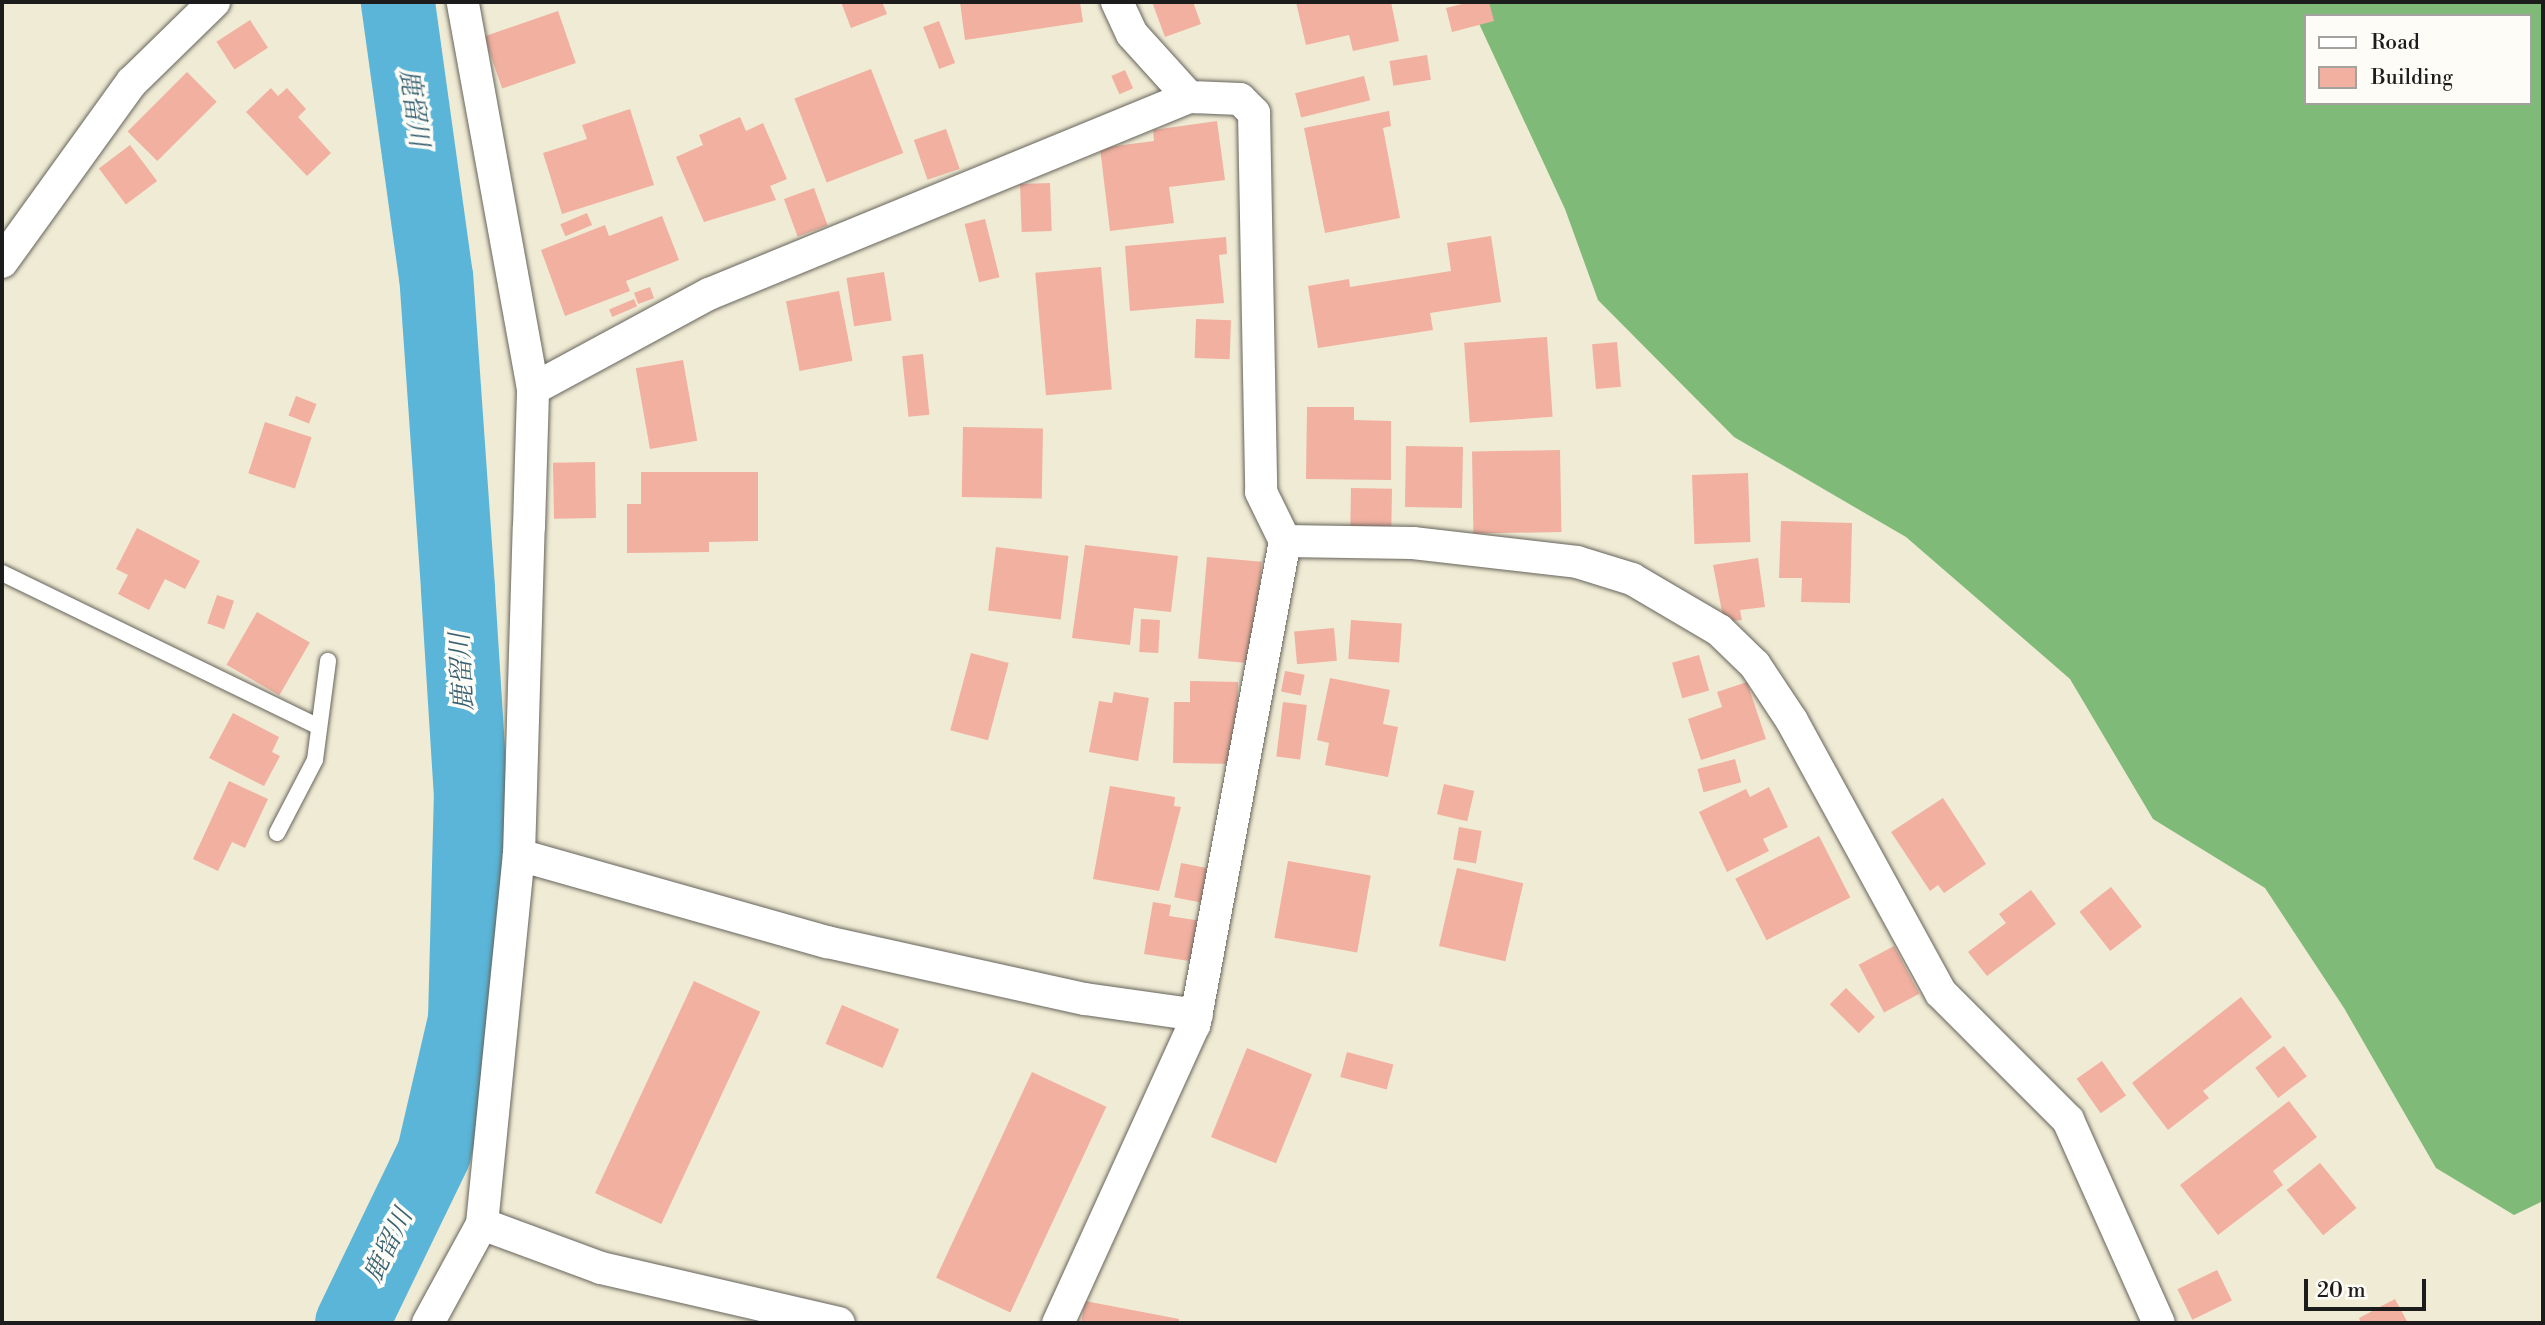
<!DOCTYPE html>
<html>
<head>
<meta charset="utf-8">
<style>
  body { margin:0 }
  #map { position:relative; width:2545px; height:1325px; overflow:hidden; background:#f0ebd4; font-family:"Libre Bodoni","Noto Serif JP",serif }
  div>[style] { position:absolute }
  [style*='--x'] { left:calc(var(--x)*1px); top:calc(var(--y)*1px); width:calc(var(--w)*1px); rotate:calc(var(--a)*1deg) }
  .forest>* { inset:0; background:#7fba78 }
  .river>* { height:74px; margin:-37px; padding:0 37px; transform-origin:37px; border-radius:37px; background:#5ab5d8 }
  .building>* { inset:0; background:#f1b0a0; transform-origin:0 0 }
  .roads { filter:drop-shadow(0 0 2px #66645c) drop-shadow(0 0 2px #66645c) }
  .service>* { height:16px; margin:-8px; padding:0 8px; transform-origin:8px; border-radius:8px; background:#fff }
  .minor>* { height:32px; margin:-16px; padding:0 16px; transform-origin:16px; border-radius:16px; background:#fff }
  span { translate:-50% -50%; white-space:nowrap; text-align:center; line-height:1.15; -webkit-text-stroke:7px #fdfcf7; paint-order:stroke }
  .water-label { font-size:26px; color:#386171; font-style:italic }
  .frame { position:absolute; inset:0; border:4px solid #1c1c1c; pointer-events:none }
  .legend { position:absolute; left:2304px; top:14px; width:228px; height:91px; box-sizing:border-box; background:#fdfcf7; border:2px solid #a3a29f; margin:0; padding:9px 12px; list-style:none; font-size:21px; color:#1c1c1c }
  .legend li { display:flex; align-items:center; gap:14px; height:35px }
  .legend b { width:35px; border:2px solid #a3a29f }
  .scale { position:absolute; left:2304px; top:1279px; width:122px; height:32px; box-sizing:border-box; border:4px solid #1c1c1c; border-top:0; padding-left:9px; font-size:21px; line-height:24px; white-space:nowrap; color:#1c1c1c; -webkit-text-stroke:5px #fdfcf7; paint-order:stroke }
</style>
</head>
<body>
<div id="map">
  <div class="forest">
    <i style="clip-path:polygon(evenodd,1469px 2px,2543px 2px,2543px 1201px,2514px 1215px,2436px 1168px,2344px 1008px,2265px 888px,2153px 819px,2070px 679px,1906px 537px,1734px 437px,1598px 300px,1565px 209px,1469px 2px,2305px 16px,2529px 16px,2529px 103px,2305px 103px,2305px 16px)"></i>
  </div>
  <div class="river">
    <i style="--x:352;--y:1323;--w:189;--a:-64.2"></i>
    <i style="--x:434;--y:1153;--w:137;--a:-76.9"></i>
    <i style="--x:465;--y:1020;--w:223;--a:-88.5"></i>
    <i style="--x:471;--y:797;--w:209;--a:-93.6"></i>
    <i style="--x:458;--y:588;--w:312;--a:-94"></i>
    <i style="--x:436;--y:277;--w:278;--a:-97.9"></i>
  </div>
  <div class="building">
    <i style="clip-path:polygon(841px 2px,882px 2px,887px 14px,851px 28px)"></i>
    <i style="clip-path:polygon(960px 2px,1080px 2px,1083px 22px,965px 40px)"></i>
    <i style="clip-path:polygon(1152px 2px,1193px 2px,1201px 24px,1165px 37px)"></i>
    <i style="clip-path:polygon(1296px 2px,1391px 2px,1399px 41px,1353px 51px,1349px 35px,1306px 45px)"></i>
    <i style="clip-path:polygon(1470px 2px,1489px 2px,1494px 21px,1452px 32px,1446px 8px)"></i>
    <i style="left:558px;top:11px;width:55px;height:78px;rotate:71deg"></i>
    <i style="left:250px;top:20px;width:33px;height:40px;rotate:57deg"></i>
    <i style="left:939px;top:21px;width:45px;height:17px;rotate:69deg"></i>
    <i style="left:1427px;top:55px;width:25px;height:38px;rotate:81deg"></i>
    <i style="left:871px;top:69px;width:90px;height:82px;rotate:69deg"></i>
    <i style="left:1125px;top:70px;width:20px;height:15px;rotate:66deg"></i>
    <i style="left:187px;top:72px;width:42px;height:84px;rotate:45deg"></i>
    <i style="left:1364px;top:76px;width:25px;height:71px;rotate:76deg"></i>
    <i style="clip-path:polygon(271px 88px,278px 96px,287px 88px,306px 109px,298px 117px,331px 153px,307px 176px,246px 112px)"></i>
    <i style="clip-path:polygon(630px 109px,654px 185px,562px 214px,543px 153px,587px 139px,582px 125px)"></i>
    <i style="clip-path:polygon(1389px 111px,1391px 126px,1383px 128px,1400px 218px,1325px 233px,1304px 128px)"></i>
    <i style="clip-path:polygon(740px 117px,746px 131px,763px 123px,787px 179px,770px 186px,776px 200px,704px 222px,676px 157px,703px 145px,699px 135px)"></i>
    <i style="clip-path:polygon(1217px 121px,1225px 180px,1169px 187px,1174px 223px,1110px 231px,1100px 148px,1154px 141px,1153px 130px)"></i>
    <i style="left:946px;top:129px;width:42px;height:34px;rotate:71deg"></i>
    <i style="left:130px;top:145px;width:45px;height:39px;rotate:53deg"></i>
    <i style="left:1050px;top:183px;width:48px;height:30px;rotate:88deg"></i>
    <i style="left:814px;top:188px;width:40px;height:32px;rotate:70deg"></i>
    <i style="left:587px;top:213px;width:13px;height:29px;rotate:67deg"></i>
    <i style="clip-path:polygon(662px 216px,679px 260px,626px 281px,630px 291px,565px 316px,541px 250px,605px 225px,609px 236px)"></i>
    <i style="left:985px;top:219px;width:60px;height:21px;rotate:76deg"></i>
    <i style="clip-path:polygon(1491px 236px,1501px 302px,1430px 313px,1433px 330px,1318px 348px,1308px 286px,1349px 279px,1350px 287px,1451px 271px,1447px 243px)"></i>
    <i style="clip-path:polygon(1226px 237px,1227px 254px,1219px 255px,1224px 303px,1130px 311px,1125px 246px)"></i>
    <i style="left:1101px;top:267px;width:123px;height:66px;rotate:85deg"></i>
    <i style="left:884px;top:272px;width:49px;height:38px;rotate:81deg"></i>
    <i style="left:650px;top:287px;width:12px;height:17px;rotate:70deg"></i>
    <i style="left:839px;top:291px;width:71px;height:54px;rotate:79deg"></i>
    <i style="left:634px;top:299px;width:8px;height:27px;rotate:67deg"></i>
    <i style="left:1196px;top:319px;width:35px;height:39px;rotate:2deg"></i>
    <i style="left:1547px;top:337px;width:80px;height:83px;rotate:86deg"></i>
    <i style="left:1617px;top:342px;width:45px;height:25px;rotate:85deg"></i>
    <i style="left:923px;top:354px;width:61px;height:21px;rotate:84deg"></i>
    <i style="left:683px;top:360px;width:82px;height:48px;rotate:80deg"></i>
    <i style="left:296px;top:396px;width:22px;height:21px;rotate:21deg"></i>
    <i style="clip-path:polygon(1307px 407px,1354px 407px,1354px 420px,1391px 421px,1391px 480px,1306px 479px)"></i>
    <i style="left:265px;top:422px;width:49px;height:54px;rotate:18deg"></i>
    <i style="left:963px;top:427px;width:80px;height:70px;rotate:1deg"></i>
    <i style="left:1406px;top:446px;width:57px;height:61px;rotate:1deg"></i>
    <i style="left:1560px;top:450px;width:82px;height:88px;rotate:89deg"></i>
    <i style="left:595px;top:462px;width:56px;height:42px;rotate:89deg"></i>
    <i style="clip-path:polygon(641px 472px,758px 472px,758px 541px,709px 542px,709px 552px,627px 553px,627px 504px,641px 504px)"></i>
    <i style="left:1748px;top:473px;width:69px;height:56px;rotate:88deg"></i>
    <i style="left:1351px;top:488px;width:41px;height:38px;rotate:1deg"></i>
    <i style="clip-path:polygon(1781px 521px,1852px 523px,1850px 603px,1801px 602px,1802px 578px,1779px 578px)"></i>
    <i style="clip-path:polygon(137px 528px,200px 561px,185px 589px,165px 579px,149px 610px,118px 594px,128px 575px,116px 569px)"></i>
    <i style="clip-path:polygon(1085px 545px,1178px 556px,1171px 612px,1134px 608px,1130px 645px,1072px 638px)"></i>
    <i style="left:996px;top:547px;width:73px;height:64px;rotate:7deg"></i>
    <i style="left:1207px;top:557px;width:55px;height:102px;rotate:5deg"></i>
    <i style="clip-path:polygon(1758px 558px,1765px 607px,1740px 610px,1742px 620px,1724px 622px,1713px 565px)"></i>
    <i style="left:217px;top:595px;width:18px;height:30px;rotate:19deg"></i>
    <i style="left:257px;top:612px;width:61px;height:61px;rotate:30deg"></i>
    <i style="left:1141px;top:619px;width:19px;height:33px;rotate:3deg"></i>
    <i style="left:1351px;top:620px;width:51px;height:39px;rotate:4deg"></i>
    <i style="left:1334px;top:628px;width:33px;height:40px;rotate:85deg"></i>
    <i style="left:971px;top:653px;width:39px;height:80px;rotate:15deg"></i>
    <i style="left:1699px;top:655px;width:37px;height:28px;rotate:74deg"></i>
    <i style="left:1285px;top:671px;width:20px;height:21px;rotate:11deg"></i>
    <i style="clip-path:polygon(1330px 678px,1390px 690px,1383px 724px,1398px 727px,1388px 777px,1325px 765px,1329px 743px,1317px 740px)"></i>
    <i style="clip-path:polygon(1190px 681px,1238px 682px,1237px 764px,1173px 763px,1174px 702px,1190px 702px)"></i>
    <i style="clip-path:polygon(1747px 682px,1766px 739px,1701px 760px,1688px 719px,1722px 707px,1717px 692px)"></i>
    <i style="clip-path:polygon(1114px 692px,1149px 698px,1138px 761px,1089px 752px,1099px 701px,1112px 703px)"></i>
    <i style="left:1283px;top:702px;width:24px;height:55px;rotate:7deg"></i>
    <i style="clip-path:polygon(233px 713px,279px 737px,272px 752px,280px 756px,264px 786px,209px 758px)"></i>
    <i style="left:1735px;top:759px;width:24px;height:39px;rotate:75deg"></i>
    <i style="clip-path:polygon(229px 781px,268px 799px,245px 848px,232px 842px,218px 871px,193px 859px)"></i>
    <i style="left:1444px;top:784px;width:31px;height:31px;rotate:13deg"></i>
    <i style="clip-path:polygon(1110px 786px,1175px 797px,1174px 806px,1181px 807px,1159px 891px,1093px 879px)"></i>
    <i style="clip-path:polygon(1769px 787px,1788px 827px,1763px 839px,1769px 851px,1727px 872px,1699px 812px,1746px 789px,1750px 797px)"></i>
    <i style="clip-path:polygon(1943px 798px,1986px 864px,1944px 893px,1938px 885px,1930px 891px,1891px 832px)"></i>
    <i style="left:1459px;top:827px;width:23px;height:33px;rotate:10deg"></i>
    <i style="left:1819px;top:836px;width:69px;height:94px;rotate:63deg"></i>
    <i style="left:1288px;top:861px;width:84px;height:78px;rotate:10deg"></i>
    <i style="left:1181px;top:863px;width:37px;height:35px;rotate:11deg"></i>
    <i style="left:1457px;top:868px;width:68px;height:80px;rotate:13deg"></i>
    <i style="left:2111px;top:887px;width:50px;height:40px;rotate:52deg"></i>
    <i style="clip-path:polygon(2031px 890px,2056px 924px,1987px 976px,1968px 952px,2006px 923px,1999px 914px)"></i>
    <i style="clip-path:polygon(1153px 902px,1171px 905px,1169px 916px,1208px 922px,1202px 963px,1144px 954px)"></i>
    <i style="left:1894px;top:946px;width:54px;height:40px;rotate:62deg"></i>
    <i style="left:694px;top:981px;width:73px;height:234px;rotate:25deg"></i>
    <i style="left:1846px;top:988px;width:41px;height:23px;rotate:45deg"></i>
    <i style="clip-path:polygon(2241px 997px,2272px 1037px,2203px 1091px,2209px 1098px,2168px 1130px,2132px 1083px)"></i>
    <i style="left:842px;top:1005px;width:62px;height:42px;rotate:23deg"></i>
    <i style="left:2284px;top:1046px;width:38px;height:36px;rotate:53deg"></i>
    <i style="left:1247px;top:1048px;width:70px;height:96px;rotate:22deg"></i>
    <i style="left:1347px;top:1052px;width:48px;height:26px;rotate:15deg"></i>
    <i style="left:2102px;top:1061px;width:42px;height:31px;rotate:55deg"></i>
    <i style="left:1032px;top:1072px;width:82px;height:227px;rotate:25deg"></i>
    <i style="clip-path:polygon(2289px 1101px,2317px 1137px,2273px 1171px,2283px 1185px,2218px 1235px,2180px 1185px)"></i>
    <i style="left:2320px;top:1163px;width:58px;height:43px;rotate:51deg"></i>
    <i style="left:2217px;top:1270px;width:34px;height:44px;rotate:64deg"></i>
    <i style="clip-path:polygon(2395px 1299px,2408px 1323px,2361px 1323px,2359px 1318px)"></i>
    <i style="clip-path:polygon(1085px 1301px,1179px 1319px,1179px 1323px,1081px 1323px)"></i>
  </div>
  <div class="roads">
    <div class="service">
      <i style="--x:2;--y:573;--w:350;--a:25.9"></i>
      <i style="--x:277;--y:833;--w:82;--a:-62.5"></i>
      <i style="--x:315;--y:760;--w:100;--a:-82.5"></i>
    </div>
    <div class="minor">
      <i style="--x:1117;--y:2;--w:35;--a:65"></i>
      <i style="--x:1132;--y:34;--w:85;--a:47.9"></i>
      <i style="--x:2;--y:262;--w:222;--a:-54.2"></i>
      <i style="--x:132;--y:82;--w:115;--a:-44.3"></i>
      <i style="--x:533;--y:389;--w:200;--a:-28.4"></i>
      <i style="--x:709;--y:294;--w:519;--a:-22.31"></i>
      <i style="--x:1189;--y:97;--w:51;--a:2.2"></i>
      <i style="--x:1240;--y:99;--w:20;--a:45"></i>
      <i style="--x:1254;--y:113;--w:379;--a:88.9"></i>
      <i style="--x:1261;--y:492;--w:55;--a:63.9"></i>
      <i style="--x:1285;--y:541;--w:492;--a:100.6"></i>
      <i style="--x:1194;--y:1025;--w:328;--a:114.5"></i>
      <i style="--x:1285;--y:541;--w:128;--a:0.9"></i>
      <i style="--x:1413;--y:543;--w:165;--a:6.6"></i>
      <i style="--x:1577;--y:562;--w:58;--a:17.2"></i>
      <i style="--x:1632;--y:579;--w:101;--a:30.4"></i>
      <i style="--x:1719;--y:630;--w:50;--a:44.2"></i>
      <i style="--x:1755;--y:665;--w:67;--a:56.5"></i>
      <i style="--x:1792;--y:721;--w:310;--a:61.3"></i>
      <i style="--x:1941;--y:993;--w:180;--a:45"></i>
      <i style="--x:2068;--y:1120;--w:222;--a:65.9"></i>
      <i style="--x:519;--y:855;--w:320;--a:15.8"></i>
      <i style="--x:827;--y:942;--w:264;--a:12.5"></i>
      <i style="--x:1085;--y:999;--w:113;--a:8.1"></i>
      <i style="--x:482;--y:1224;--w:127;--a:20.3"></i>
      <i style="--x:601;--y:1268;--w:244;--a:13"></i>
      <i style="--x:428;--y:1323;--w:113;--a:-61.4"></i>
      <i style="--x:482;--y:1224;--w:371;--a:-84.3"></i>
      <i style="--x:519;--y:855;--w:328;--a:-88.3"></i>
      <i style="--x:529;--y:527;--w:138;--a:-88.3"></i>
      <i style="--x:533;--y:389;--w:393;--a:-100.3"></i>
    </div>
  </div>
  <div class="water-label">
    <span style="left:413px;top:108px;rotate:82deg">鹿留川</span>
    <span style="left:463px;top:672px;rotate:-93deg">鹿留川</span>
    <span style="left:389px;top:1246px;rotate:-64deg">鹿留川</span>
  </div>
  <div class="frame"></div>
  <ul class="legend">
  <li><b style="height:9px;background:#fff"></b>Road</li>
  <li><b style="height:19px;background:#f1b0a0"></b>Building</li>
  </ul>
  <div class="scale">20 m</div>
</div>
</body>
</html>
